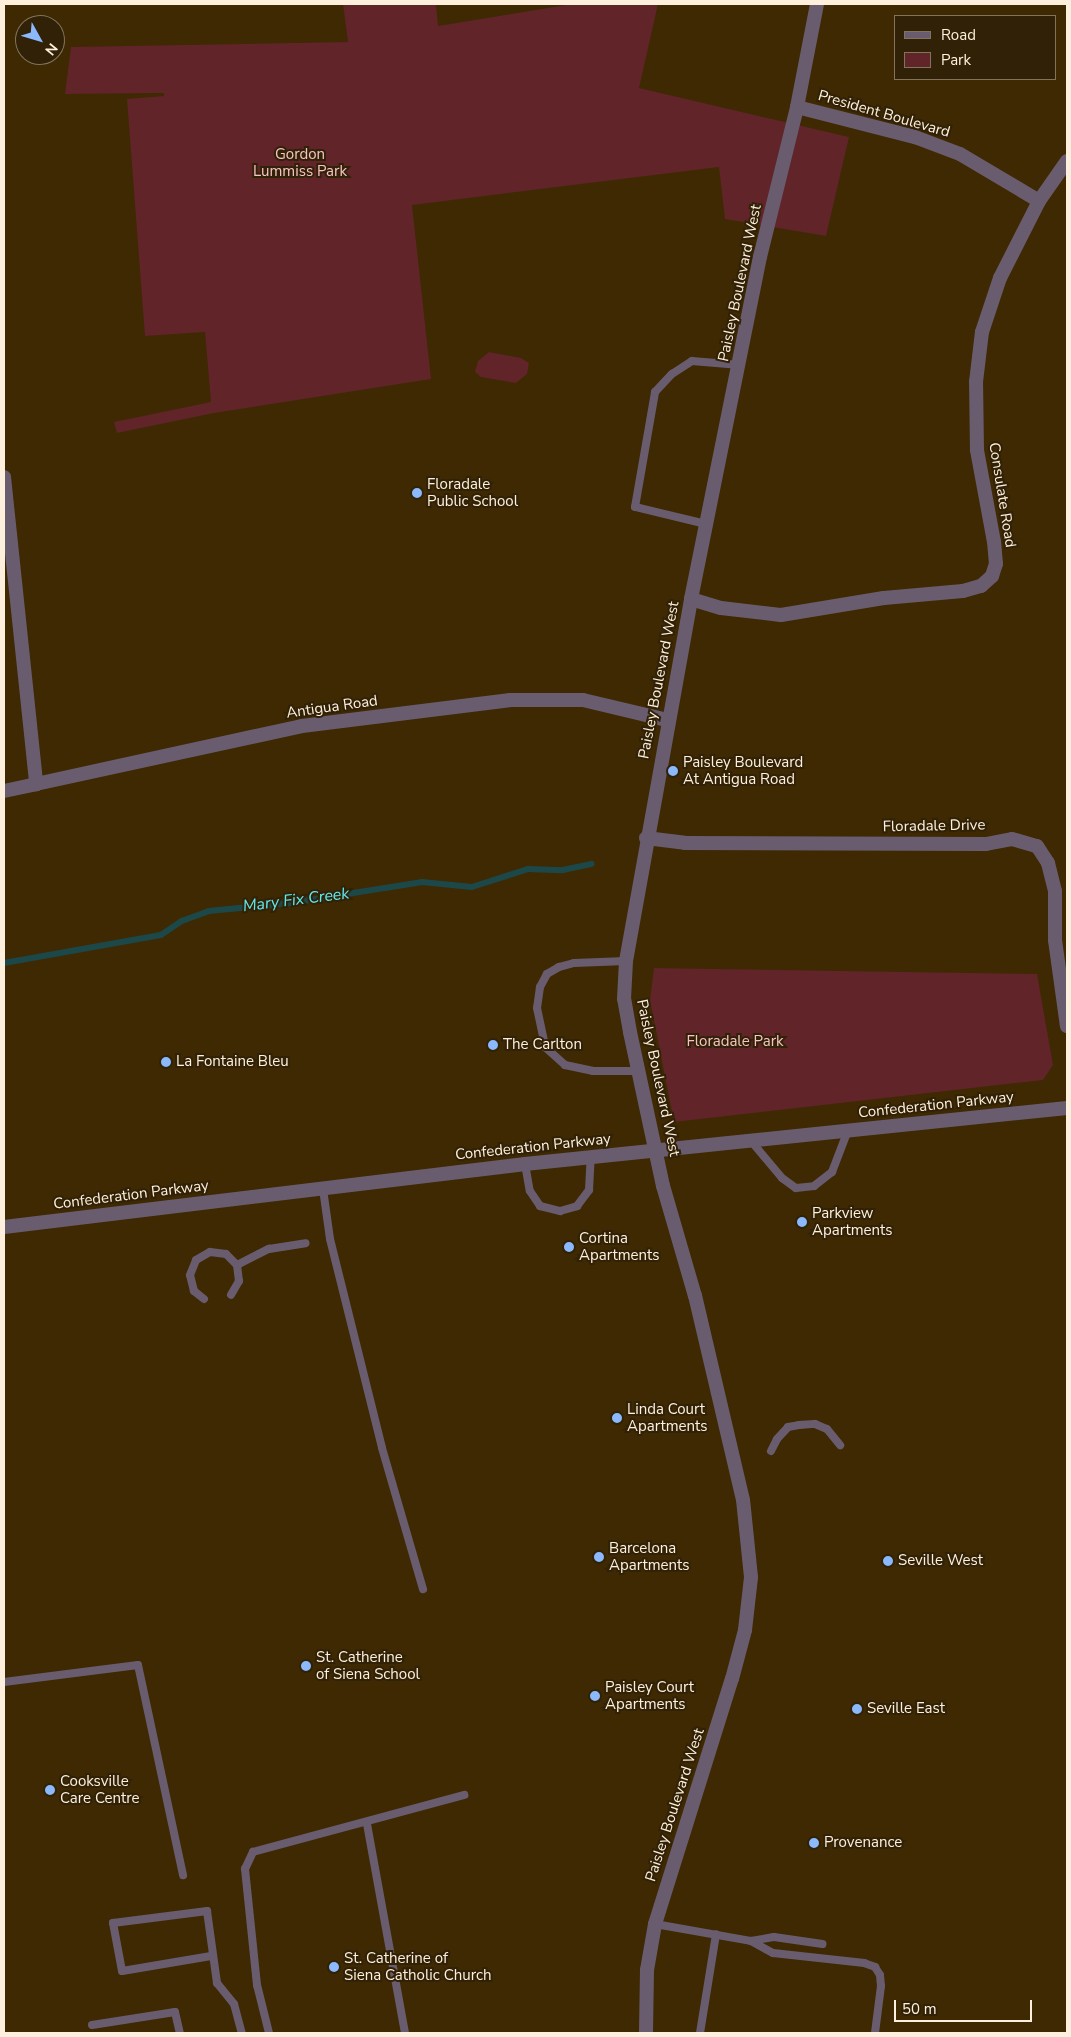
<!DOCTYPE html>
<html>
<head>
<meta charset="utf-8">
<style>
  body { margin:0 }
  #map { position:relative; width:1071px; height:2037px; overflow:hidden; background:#3e2902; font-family:"Nunito Sans",sans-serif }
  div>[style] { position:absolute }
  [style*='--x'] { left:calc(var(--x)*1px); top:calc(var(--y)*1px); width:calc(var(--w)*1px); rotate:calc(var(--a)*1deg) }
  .green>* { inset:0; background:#602429 }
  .stream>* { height:5.5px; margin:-2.75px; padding:0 2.75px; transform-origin:2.75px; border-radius:2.75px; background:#1d4849 }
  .service>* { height:8px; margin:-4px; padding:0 4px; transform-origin:4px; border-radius:4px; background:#6a5c6f }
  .minor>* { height:14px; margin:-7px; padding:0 7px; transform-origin:7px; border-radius:7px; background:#6a5c6f }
  .tertiary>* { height:14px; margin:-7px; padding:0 7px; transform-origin:7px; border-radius:7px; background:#6a5c6f }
  .dots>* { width:14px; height:14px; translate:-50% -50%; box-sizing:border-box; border:2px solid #302107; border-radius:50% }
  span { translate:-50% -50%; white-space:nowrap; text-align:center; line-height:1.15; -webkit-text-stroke:4px #302107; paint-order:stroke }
  .street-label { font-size:15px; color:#fef0dc }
  .park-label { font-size:15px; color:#f7c3c4 }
  .poi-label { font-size:15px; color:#fef0dc }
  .left { translate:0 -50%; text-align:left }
  .water-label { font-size:16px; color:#60eaee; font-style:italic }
  .frame { position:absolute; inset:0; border:5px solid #fef0dc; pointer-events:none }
  .legend { position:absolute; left:894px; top:15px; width:162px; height:65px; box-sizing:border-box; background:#302107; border:1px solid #82745c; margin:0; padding:6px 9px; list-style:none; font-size:15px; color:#fef0dc }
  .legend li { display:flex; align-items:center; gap:10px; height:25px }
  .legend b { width:25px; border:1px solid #82745c }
  .north { position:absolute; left:15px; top:15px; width:50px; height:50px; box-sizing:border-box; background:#302107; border:1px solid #82745c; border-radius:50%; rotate:129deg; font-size:14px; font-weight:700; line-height:20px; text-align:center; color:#fef0dc }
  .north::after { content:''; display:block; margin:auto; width:18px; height:22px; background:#8bb9fc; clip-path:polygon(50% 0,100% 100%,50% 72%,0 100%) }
  .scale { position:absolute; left:894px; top:2000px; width:138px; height:22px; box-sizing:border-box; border:2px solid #fef0dc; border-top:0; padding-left:6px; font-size:15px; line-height:18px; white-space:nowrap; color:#fef0dc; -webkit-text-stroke:4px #302107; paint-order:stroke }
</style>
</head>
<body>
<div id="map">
  <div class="green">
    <i style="clip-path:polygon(343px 4px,436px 4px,438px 26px,572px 4px,658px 4px,639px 88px,849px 137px,826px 236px,725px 219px,719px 167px,412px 205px,431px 379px,214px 413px,117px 433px,114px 422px,211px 402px,205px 332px,145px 336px,127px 99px,164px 96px,164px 93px,65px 94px,71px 47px,348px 42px)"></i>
    <i style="clip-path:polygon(489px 352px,521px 358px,529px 363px,527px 374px,516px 383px,481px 377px,475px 372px,478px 361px)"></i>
    <i style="clip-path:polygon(654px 968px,1037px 974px,1053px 1065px,1043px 1080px,674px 1122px,650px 1000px)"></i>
  </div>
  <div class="stream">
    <i style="--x:4;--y:963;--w:159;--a:-10.1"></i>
    <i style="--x:161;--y:935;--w:25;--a:-34"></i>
    <i style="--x:182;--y:921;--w:29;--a:-20"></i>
    <i style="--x:209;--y:911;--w:81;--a:-5.6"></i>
    <i style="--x:290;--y:903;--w:134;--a:-9"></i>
    <i style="--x:422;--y:882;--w:50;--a:5.7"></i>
    <i style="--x:472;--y:887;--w:59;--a:-17.8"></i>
    <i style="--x:528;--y:869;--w:35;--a:2"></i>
    <i style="--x:563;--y:870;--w:29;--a:-12"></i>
  </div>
  <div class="service">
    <i style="--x:706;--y:524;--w:73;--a:-166.5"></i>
    <i style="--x:635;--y:507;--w:117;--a:-80.1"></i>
    <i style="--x:655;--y:392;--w:25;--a:-47"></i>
    <i style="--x:672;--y:374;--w:24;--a:-33"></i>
    <i style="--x:692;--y:361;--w:48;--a:4.8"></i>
    <i style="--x:626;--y:961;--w:52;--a:177.8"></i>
    <i style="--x:574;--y:963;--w:16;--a:165"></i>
    <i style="--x:559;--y:967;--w:14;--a:150"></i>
    <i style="--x:547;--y:974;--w:15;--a:118"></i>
    <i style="--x:540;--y:987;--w:21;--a:98"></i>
    <i style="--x:537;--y:1008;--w:40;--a:78"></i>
    <i style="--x:545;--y:1047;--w:27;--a:42"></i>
    <i style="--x:565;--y:1065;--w:29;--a:12"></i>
    <i style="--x:593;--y:1071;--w:46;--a:0"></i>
    <i style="--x:751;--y:1141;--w:48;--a:50"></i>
    <i style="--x:782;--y:1178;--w:17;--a:36"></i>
    <i style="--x:796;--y:1188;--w:18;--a:-6"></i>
    <i style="--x:814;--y:1186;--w:23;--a:-38"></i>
    <i style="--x:832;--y:1172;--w:45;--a:-69.1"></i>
    <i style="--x:525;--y:1164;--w:27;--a:80"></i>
    <i style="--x:530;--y:1191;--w:18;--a:56"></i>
    <i style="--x:540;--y:1206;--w:21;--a:14"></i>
    <i style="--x:560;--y:1211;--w:18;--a:-16"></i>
    <i style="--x:577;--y:1206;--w:20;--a:-53"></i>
    <i style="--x:589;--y:1190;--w:33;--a:-87"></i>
    <i style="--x:323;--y:1189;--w:50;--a:82"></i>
    <i style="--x:330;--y:1239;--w:215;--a:76"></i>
    <i style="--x:382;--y:1448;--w:147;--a:73.8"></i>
    <i style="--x:237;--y:1265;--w:36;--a:-27"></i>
    <i style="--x:269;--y:1249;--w:37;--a:-9"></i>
    <i style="--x:204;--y:1299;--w:13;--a:-141"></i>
    <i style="--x:194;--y:1291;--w:16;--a:-104"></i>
    <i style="--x:190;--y:1275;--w:16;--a:-68"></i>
    <i style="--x:196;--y:1260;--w:16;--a:-30"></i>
    <i style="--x:210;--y:1252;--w:16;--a:7"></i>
    <i style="--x:226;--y:1254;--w:16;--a:45"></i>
    <i style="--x:237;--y:1265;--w:16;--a:83"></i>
    <i style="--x:239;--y:1281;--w:16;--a:120"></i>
    <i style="--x:771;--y:1451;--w:13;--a:-63"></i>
    <i style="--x:777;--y:1439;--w:16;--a:-47"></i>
    <i style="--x:788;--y:1427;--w:11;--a:-10"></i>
    <i style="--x:799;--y:1425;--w:16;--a:-4"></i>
    <i style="--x:815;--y:1424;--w:13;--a:23"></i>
    <i style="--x:827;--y:1429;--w:21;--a:51"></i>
    <i style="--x:4;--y:1682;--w:135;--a:-7.2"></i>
    <i style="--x:138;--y:1665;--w:215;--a:77.9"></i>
    <i style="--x:367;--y:1824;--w:212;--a:79.7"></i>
    <i style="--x:655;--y:1924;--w:97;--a:10"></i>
    <i style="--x:751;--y:1941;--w:25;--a:29"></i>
    <i style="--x:773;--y:1953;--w:92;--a:6.3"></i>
    <i style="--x:864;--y:1963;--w:12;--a:20"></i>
    <i style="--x:875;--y:1967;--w:9;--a:58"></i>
    <i style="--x:880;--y:1975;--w:11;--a:85"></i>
    <i style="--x:881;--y:1986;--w:47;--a:97.3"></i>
    <i style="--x:751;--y:1941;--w:23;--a:-10"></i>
    <i style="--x:774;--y:1937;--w:49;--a:8.3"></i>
    <i style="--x:211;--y:1956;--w:90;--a:170.4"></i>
    <i style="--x:122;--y:1971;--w:49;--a:-100.6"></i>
    <i style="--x:113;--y:1923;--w:95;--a:-7.3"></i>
    <i style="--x:207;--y:1911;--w:73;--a:82.1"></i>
    <i style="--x:217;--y:1983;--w:27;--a:51"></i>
    <i style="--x:234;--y:2004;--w:30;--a:75"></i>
    <i style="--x:92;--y:2025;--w:84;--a:-8.9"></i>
    <i style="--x:175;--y:2012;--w:22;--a:77"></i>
    <i style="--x:269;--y:2033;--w:49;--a:-104"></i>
    <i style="--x:257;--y:1985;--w:117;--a:-95.9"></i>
    <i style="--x:245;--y:1869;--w:19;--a:-65"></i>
    <i style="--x:253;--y:1852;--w:219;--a:-15.1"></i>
    <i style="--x:700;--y:2033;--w:100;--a:-80.8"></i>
  </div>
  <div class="minor">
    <i style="--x:797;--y:107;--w:122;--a:14.3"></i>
    <i style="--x:915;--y:137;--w:48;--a:20.7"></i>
    <i style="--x:960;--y:154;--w:92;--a:30.7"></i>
    <i style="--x:691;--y:599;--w:31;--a:17"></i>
    <i style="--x:721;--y:608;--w:60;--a:6.7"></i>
    <i style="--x:781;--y:615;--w:104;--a:-9.4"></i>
    <i style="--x:884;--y:598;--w:79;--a:-5.1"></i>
    <i style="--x:963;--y:591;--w:19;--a:-16"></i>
    <i style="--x:981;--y:586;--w:15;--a:-42"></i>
    <i style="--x:992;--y:576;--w:13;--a:-72"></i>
    <i style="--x:996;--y:564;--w:22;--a:-95"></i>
    <i style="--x:994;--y:542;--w:94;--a:-100.5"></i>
    <i style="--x:977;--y:450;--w:68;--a:-90.8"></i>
    <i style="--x:976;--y:382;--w:50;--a:-83.2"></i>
    <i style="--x:982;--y:332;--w:57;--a:-71.6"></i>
    <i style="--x:1000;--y:278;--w:86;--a:-63.1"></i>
    <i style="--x:1039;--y:201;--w:49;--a:-55"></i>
    <i style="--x:4;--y:791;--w:33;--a:-12"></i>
    <i style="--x:646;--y:838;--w:39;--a:7"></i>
    <i style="--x:685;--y:843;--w:301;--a:0.2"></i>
    <i style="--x:986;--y:844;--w:26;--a:-11"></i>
    <i style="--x:1012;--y:839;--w:26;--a:16"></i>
    <i style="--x:1037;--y:846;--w:20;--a:57"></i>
    <i style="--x:1048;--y:863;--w:29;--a:76"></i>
    <i style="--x:1055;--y:891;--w:49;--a:90"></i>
    <i style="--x:1055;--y:940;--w:87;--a:82.1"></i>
  </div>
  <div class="tertiary">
    <i style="--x:4;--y:477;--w:309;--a:84"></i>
    <i style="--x:36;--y:784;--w:272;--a:-12.3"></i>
    <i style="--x:302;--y:726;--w:210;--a:-7.1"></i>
    <i style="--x:510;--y:700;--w:73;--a:0"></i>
    <i style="--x:583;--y:700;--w:86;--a:13.4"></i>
    <i style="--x:4;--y:1227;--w:525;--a:-6.89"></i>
    <i style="--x:525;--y:1164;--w:545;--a:-5.9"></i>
    <i style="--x:646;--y:2033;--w:63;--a:-89.1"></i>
    <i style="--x:647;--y:1970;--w:47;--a:-80.1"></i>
    <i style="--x:655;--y:1924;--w:257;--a:-72.6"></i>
    <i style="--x:732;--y:1679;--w:51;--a:-75.1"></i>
    <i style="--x:745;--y:1630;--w:53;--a:-83.5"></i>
    <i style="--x:751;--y:1577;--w:77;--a:-95.9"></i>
    <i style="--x:743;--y:1500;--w:210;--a:-103.2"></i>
    <i style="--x:695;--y:1296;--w:115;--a:-106.2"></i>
    <i style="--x:663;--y:1186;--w:157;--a:-102.1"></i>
    <i style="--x:630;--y:1032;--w:34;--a:-100"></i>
    <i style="--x:624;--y:999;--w:38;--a:-87"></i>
    <i style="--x:626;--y:961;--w:368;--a:-79.8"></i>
    <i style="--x:691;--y:599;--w:349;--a:-78.6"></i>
    <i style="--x:760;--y:257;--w:154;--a:-76.1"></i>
    <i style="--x:797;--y:107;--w:105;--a:-79"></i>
  </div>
  <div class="dots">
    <i style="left:417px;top:493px;background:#8bb9fc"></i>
    <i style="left:673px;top:771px;background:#8bb9fc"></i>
    <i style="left:493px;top:1045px;background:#8bb9fc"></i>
    <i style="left:166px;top:1062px;background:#8bb9fc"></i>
    <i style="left:802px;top:1222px;background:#8bb9fc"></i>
    <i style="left:569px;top:1247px;background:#8bb9fc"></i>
    <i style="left:617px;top:1418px;background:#8bb9fc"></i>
    <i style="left:599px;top:1557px;background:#8bb9fc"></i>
    <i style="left:888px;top:1561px;background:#8bb9fc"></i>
    <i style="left:306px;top:1666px;background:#8bb9fc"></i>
    <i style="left:595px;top:1696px;background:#8bb9fc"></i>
    <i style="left:857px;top:1709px;background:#8bb9fc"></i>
    <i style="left:50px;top:1790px;background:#8bb9fc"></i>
    <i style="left:814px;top:1843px;background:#8bb9fc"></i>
    <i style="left:334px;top:1967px;background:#8bb9fc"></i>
  </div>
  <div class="street-label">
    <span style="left:884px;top:114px;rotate:16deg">President Boulevard</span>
    <span style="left:740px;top:283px;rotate:-78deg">Paisley Boulevard West</span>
    <span style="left:1002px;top:495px;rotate:81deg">Consulate Road</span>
    <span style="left:659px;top:680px;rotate:-79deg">Paisley Boulevard West</span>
    <span style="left:332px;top:707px;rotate:-8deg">Antigua Road</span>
    <span style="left:934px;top:826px;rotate:-1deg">Floradale Drive</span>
    <span style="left:658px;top:1078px;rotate:78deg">Paisley Boulevard West</span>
    <span style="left:936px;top:1105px;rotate:-6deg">Confederation Parkway</span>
    <span style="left:533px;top:1147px;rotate:-6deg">Confederation Parkway</span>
    <span style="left:131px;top:1195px;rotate:-7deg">Confederation Parkway</span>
    <span style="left:675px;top:1805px;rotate:-72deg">Paisley Boulevard West</span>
  </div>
  <div class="park-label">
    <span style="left:300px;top:163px">Gordon<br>Lummiss Park</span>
    <span style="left:735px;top:1042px">Floradale Park</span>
  </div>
  <div class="poi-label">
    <span class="left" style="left:427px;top:493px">Floradale<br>Public School</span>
    <span class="left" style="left:683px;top:771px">Paisley Boulevard<br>At Antigua Road</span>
    <span class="left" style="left:503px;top:1045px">The Carlton</span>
    <span class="left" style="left:176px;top:1062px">La Fontaine Bleu</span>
    <span class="left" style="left:812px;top:1222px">Parkview<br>Apartments</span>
    <span class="left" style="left:579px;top:1247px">Cortina<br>Apartments</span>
    <span class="left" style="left:627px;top:1418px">Linda Court<br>Apartments</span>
    <span class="left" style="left:609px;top:1557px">Barcelona<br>Apartments</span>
    <span class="left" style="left:898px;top:1561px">Seville West</span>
    <span class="left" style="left:316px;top:1666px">St. Catherine<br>of Siena School</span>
    <span class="left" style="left:605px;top:1696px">Paisley Court<br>Apartments</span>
    <span class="left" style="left:867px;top:1709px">Seville East</span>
    <span class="left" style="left:60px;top:1790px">Cooksville<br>Care Centre</span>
    <span class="left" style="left:824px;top:1843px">Provenance</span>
    <span class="left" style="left:344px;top:1967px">St. Catherine of<br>Siena Catholic Church</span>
  </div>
  <div class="water-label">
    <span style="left:296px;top:900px;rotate:-7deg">Mary Fix Creek</span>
  </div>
  <div class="frame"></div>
  <ul class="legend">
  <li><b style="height:6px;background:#6a5c6f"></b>Road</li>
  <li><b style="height:14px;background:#602429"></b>Park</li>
  </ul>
  <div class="north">N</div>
  <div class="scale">50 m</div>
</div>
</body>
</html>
